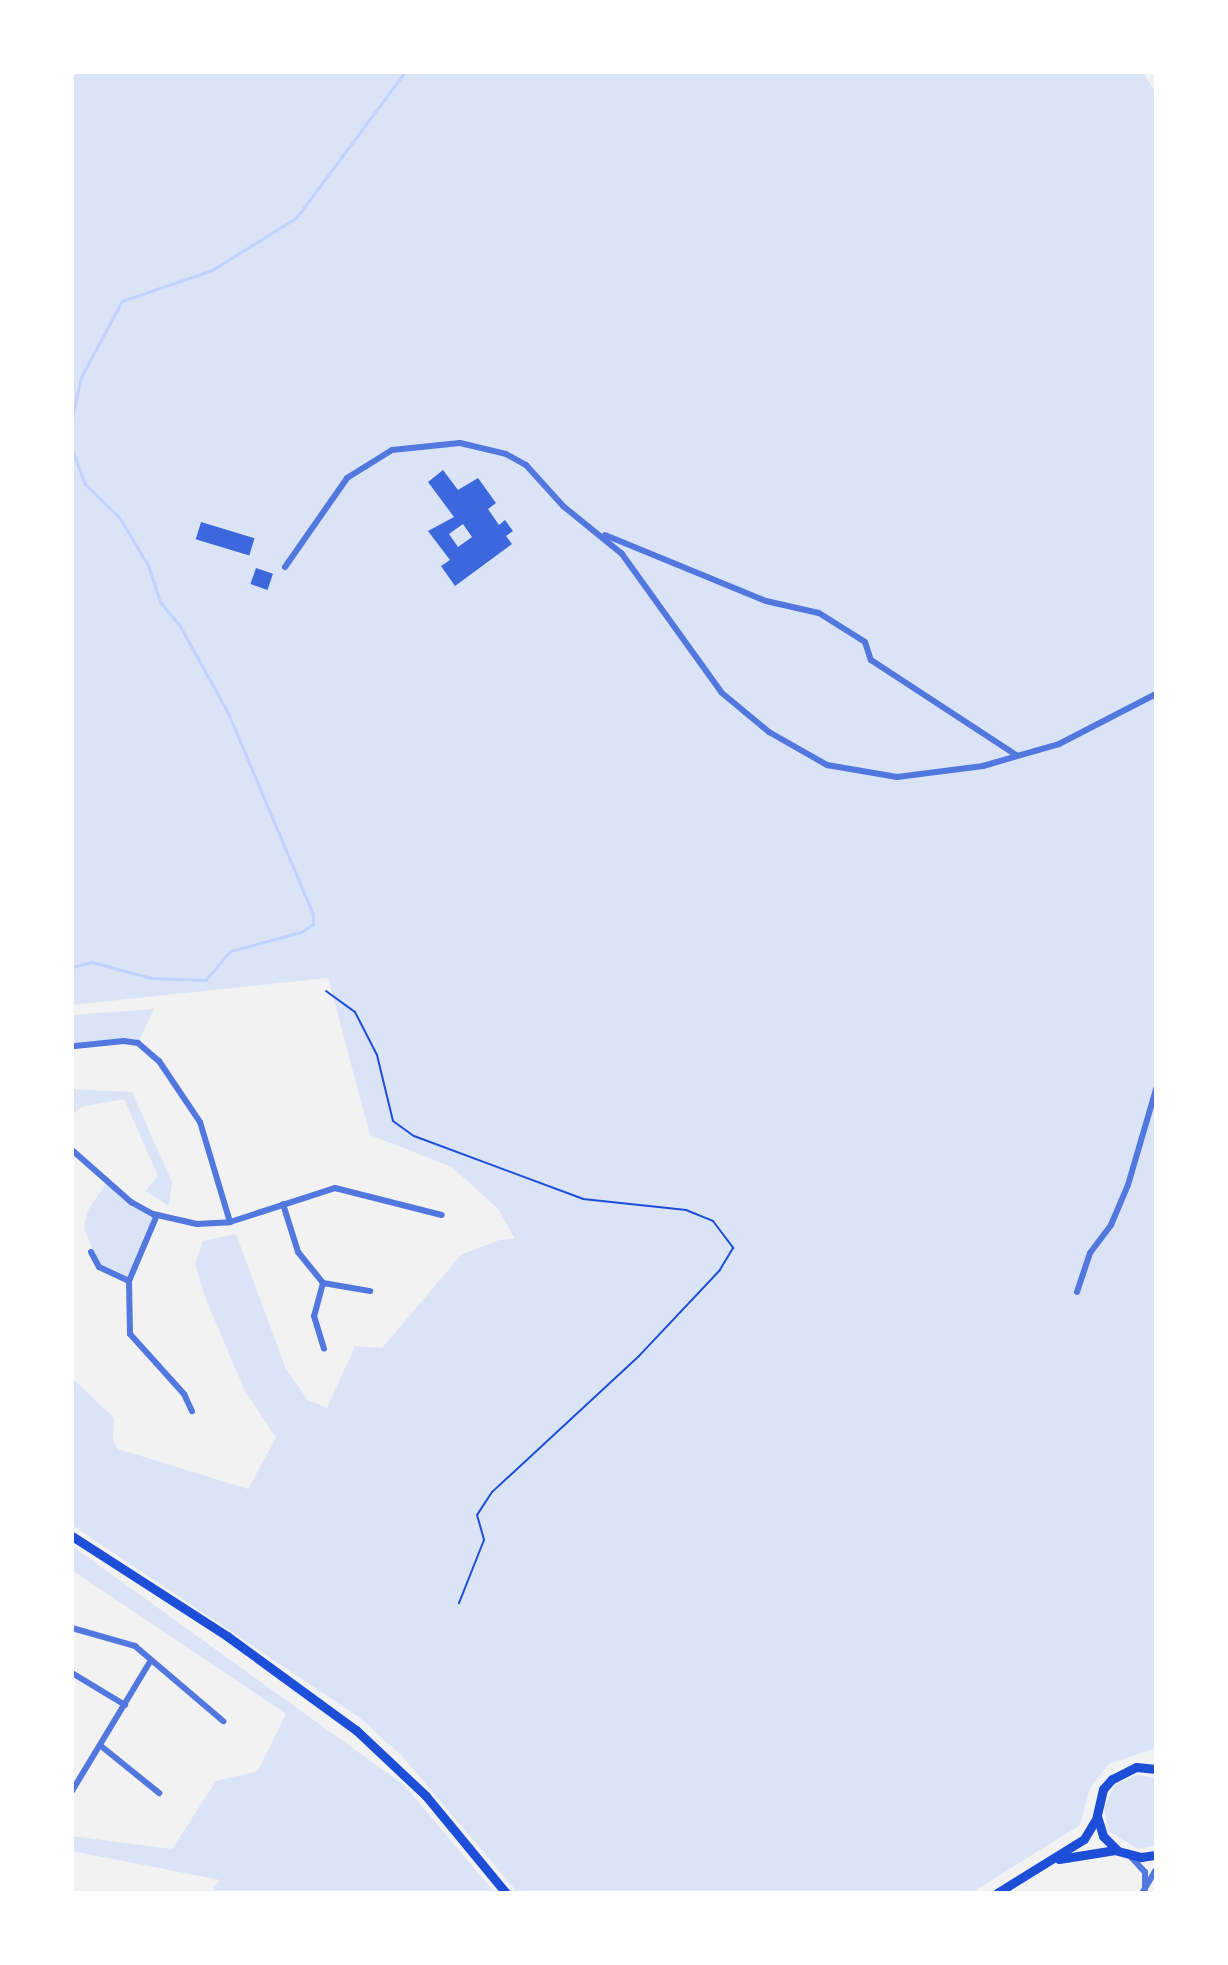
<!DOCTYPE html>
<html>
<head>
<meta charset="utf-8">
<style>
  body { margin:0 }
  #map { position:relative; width:1228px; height:1965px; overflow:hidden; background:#f2f2f2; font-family:"PT Serif",serif }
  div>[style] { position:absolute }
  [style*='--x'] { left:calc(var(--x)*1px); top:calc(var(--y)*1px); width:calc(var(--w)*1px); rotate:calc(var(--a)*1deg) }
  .green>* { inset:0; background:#dbe4f7 }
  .stream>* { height:3px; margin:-1.5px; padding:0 1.5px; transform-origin:1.5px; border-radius:1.5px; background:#bfd3fe }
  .building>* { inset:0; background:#3d67dc; transform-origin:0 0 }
  .path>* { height:2px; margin:-1px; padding:0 1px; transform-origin:1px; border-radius:1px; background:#1d4ed8 }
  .minor>* { height:6px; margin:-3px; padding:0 3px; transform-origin:3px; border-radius:3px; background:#5277de }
  .trunk>* { height:9px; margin:-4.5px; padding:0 4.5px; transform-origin:4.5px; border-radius:4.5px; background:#1d4ed8 }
  span { translate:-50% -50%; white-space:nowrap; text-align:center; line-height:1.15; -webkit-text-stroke:8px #fff; paint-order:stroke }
  .frame { position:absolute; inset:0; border:74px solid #fff; pointer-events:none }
</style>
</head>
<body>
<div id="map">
  <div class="green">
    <i style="clip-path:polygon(72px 72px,1143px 72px,1156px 93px,1156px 1748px,1109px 1764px,1090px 1788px,1080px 1825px,971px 1893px,518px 1893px,403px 1757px,360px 1718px,72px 1525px,72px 1378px,114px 1418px,113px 1439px,118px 1449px,248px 1489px,276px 1438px,244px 1389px,205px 1297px,195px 1264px,203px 1241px,236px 1234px,286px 1369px,308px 1400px,327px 1408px,355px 1346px,382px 1348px,461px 1255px,499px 1240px,515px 1239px,498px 1209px,452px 1167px,370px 1135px,328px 978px,72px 1005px)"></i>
    <i style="clip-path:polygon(154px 1009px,138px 1043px,72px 1043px,72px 1015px)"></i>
    <i style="clip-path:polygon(72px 1089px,132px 1092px,172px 1182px,169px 1206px,145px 1191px,158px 1176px,124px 1099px,81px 1107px,72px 1115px)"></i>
    <i style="clip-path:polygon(108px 1180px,131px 1202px,158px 1216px,129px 1281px,99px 1267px,84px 1228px,87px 1212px)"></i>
    <i style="clip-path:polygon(72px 1546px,404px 1785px,495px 1893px,210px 1893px,220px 1880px,72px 1851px,72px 1836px,172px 1849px,216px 1781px,258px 1771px,286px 1714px,72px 1570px)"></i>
    <i style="clip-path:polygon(1137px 1775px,1156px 1778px,1156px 1845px,1138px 1849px,1108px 1831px,1104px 1807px,1115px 1785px)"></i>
  </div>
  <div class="stream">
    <i style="--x:72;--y:418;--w:42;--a:-77.6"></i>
    <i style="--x:81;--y:377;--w:86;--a:-61.7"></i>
    <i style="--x:122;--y:301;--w:95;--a:-19"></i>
    <i style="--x:212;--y:270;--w:99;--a:-31.8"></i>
    <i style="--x:296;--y:218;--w:182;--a:-53.3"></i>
    <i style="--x:72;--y:449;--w:37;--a:70"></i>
    <i style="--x:85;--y:484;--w:47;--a:44.1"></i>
    <i style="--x:119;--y:517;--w:56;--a:58.9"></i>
    <i style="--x:148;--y:565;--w:39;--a:72"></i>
    <i style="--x:160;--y:602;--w:31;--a:50"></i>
    <i style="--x:180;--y:626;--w:99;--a:61.1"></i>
    <i style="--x:228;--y:713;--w:218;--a:67.1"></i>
    <i style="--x:313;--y:914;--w:10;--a:90"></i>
    <i style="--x:313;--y:924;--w:14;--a:146"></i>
    <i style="--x:301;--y:932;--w:73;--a:165"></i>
    <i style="--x:230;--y:951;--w:38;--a:130"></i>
    <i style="--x:206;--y:980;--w:55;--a:-177.9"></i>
    <i style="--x:151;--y:978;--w:61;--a:-164.8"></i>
    <i style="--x:92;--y:962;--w:21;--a:166"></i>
  </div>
  <div class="building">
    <i style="clip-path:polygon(evenodd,443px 470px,458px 490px,478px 478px,496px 503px,488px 509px,499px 525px,505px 520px,513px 531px,506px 536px,512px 544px,455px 586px,441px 566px,450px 560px,428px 531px,454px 517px,428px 482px,443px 470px,463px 524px,472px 537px,458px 547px,449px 534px,463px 524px)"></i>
    <i style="left:201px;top:522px;width:56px;height:18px;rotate:17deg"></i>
    <i style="left:256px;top:568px;width:18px;height:17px;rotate:19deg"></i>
  </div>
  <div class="path">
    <i style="--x:326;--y:991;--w:36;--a:36"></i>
    <i style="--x:355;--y:1012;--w:48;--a:62.9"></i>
    <i style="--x:377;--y:1055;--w:68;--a:76.4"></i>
    <i style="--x:393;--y:1121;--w:26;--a:36"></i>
    <i style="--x:414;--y:1136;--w:180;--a:20.4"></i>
    <i style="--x:583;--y:1199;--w:104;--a:6.1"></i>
    <i style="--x:686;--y:1210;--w:29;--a:22"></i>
    <i style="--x:713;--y:1221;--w:34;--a:53"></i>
    <i style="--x:733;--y:1248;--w:26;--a:121"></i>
    <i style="--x:720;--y:1270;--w:118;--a:133.3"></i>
    <i style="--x:639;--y:1356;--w:200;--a:137.2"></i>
    <i style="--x:492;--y:1492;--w:27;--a:123"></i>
    <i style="--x:477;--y:1515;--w:26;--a:74"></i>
    <i style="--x:484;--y:1540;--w:68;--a:111.6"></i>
  </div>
  <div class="minor">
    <i style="--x:605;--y:535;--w:174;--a:22.3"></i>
    <i style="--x:766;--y:601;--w:54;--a:12.8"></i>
    <i style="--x:819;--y:613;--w:54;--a:32.2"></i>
    <i style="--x:865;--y:642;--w:19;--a:72"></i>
    <i style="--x:871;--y:660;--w:173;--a:33.2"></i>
    <i style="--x:285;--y:567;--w:108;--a:-55.1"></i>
    <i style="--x:347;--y:478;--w:53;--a:-31.9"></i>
    <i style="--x:392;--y:450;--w:68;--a:-5.9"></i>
    <i style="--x:460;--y:443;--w:47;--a:13.4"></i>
    <i style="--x:506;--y:454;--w:23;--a:29"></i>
    <i style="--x:526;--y:465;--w:55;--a:47.9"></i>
    <i style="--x:563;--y:506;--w:76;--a:39.1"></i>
    <i style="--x:622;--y:554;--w:171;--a:54.3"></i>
    <i style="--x:722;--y:693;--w:61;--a:39.7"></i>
    <i style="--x:769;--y:732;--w:67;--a:29.6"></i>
    <i style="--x:827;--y:765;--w:71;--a:9.7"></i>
    <i style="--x:897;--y:777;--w:87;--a:-7.3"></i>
    <i style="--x:983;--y:766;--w:79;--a:-16.1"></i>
    <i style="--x:1059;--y:744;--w:109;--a:-27.3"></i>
    <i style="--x:75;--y:1046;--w:49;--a:-5.8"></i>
    <i style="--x:124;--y:1041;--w:14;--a:8"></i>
    <i style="--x:138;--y:1043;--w:28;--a:41"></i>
    <i style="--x:159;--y:1061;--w:73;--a:56.1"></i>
    <i style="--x:200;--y:1122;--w:104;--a:73.3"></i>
    <i style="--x:72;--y:1150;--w:79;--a:41.4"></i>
    <i style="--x:131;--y:1202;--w:25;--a:29"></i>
    <i style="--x:153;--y:1214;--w:45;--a:12.8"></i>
    <i style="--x:197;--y:1224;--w:33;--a:-3"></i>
    <i style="--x:230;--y:1222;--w:110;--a:-17.9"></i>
    <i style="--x:335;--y:1188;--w:110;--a:14.2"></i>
    <i style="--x:283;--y:1204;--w:50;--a:72.6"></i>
    <i style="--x:298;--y:1252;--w:40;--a:51"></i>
    <i style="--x:323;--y:1283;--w:48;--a:9.7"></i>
    <i style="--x:157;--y:1215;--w:72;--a:113"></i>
    <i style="--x:129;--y:1281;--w:53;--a:88.9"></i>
    <i style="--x:130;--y:1334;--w:81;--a:48"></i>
    <i style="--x:184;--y:1394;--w:19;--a:65"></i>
    <i style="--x:91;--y:1252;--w:17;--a:62"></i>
    <i style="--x:99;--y:1267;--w:33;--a:25"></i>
    <i style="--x:323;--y:1283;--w:34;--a:105"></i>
    <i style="--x:314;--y:1316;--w:34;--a:73"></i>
    <i style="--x:1077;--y:1292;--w:41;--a:-71.6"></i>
    <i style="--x:1090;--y:1253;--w:35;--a:-53"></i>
    <i style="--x:1111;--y:1225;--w:43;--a:-67"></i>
    <i style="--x:1128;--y:1185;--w:100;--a:-73.7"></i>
    <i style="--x:72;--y:1628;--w:66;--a:15.9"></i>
    <i style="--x:135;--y:1646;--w:116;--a:40.4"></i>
    <i style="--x:72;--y:1673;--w:62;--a:31.1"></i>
    <i style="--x:101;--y:1746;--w:75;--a:39"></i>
    <i style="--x:72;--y:1791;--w:153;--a:-58.9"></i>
    <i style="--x:1130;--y:1856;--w:22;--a:47"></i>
    <i style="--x:1145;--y:1872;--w:17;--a:90"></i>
    <i style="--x:1142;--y:1893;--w:27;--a:-59"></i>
  </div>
  <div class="trunk">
    <i style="--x:72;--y:1536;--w:184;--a:32.8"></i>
    <i style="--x:227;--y:1636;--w:160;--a:36.1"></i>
    <i style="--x:356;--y:1730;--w:96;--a:43.3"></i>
    <i style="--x:426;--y:1796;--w:126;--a:50.5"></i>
    <i style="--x:1156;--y:1769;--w:20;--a:-174"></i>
    <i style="--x:1136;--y:1767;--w:27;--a:153"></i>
    <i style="--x:1112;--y:1779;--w:13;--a:132"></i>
    <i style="--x:1103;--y:1789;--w:28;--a:103"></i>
    <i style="--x:1097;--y:1816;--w:21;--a:73"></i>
    <i style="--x:1103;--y:1836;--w:21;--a:45"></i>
    <i style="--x:1118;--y:1851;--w:24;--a:15"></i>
    <i style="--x:1141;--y:1857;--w:15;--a:-8"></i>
    <i style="--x:1059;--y:1859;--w:57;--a:-9.1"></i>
    <i style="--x:997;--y:1893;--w:102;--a:-31.8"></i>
    <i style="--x:1084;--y:1839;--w:23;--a:-59"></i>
  </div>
  <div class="frame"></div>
</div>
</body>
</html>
